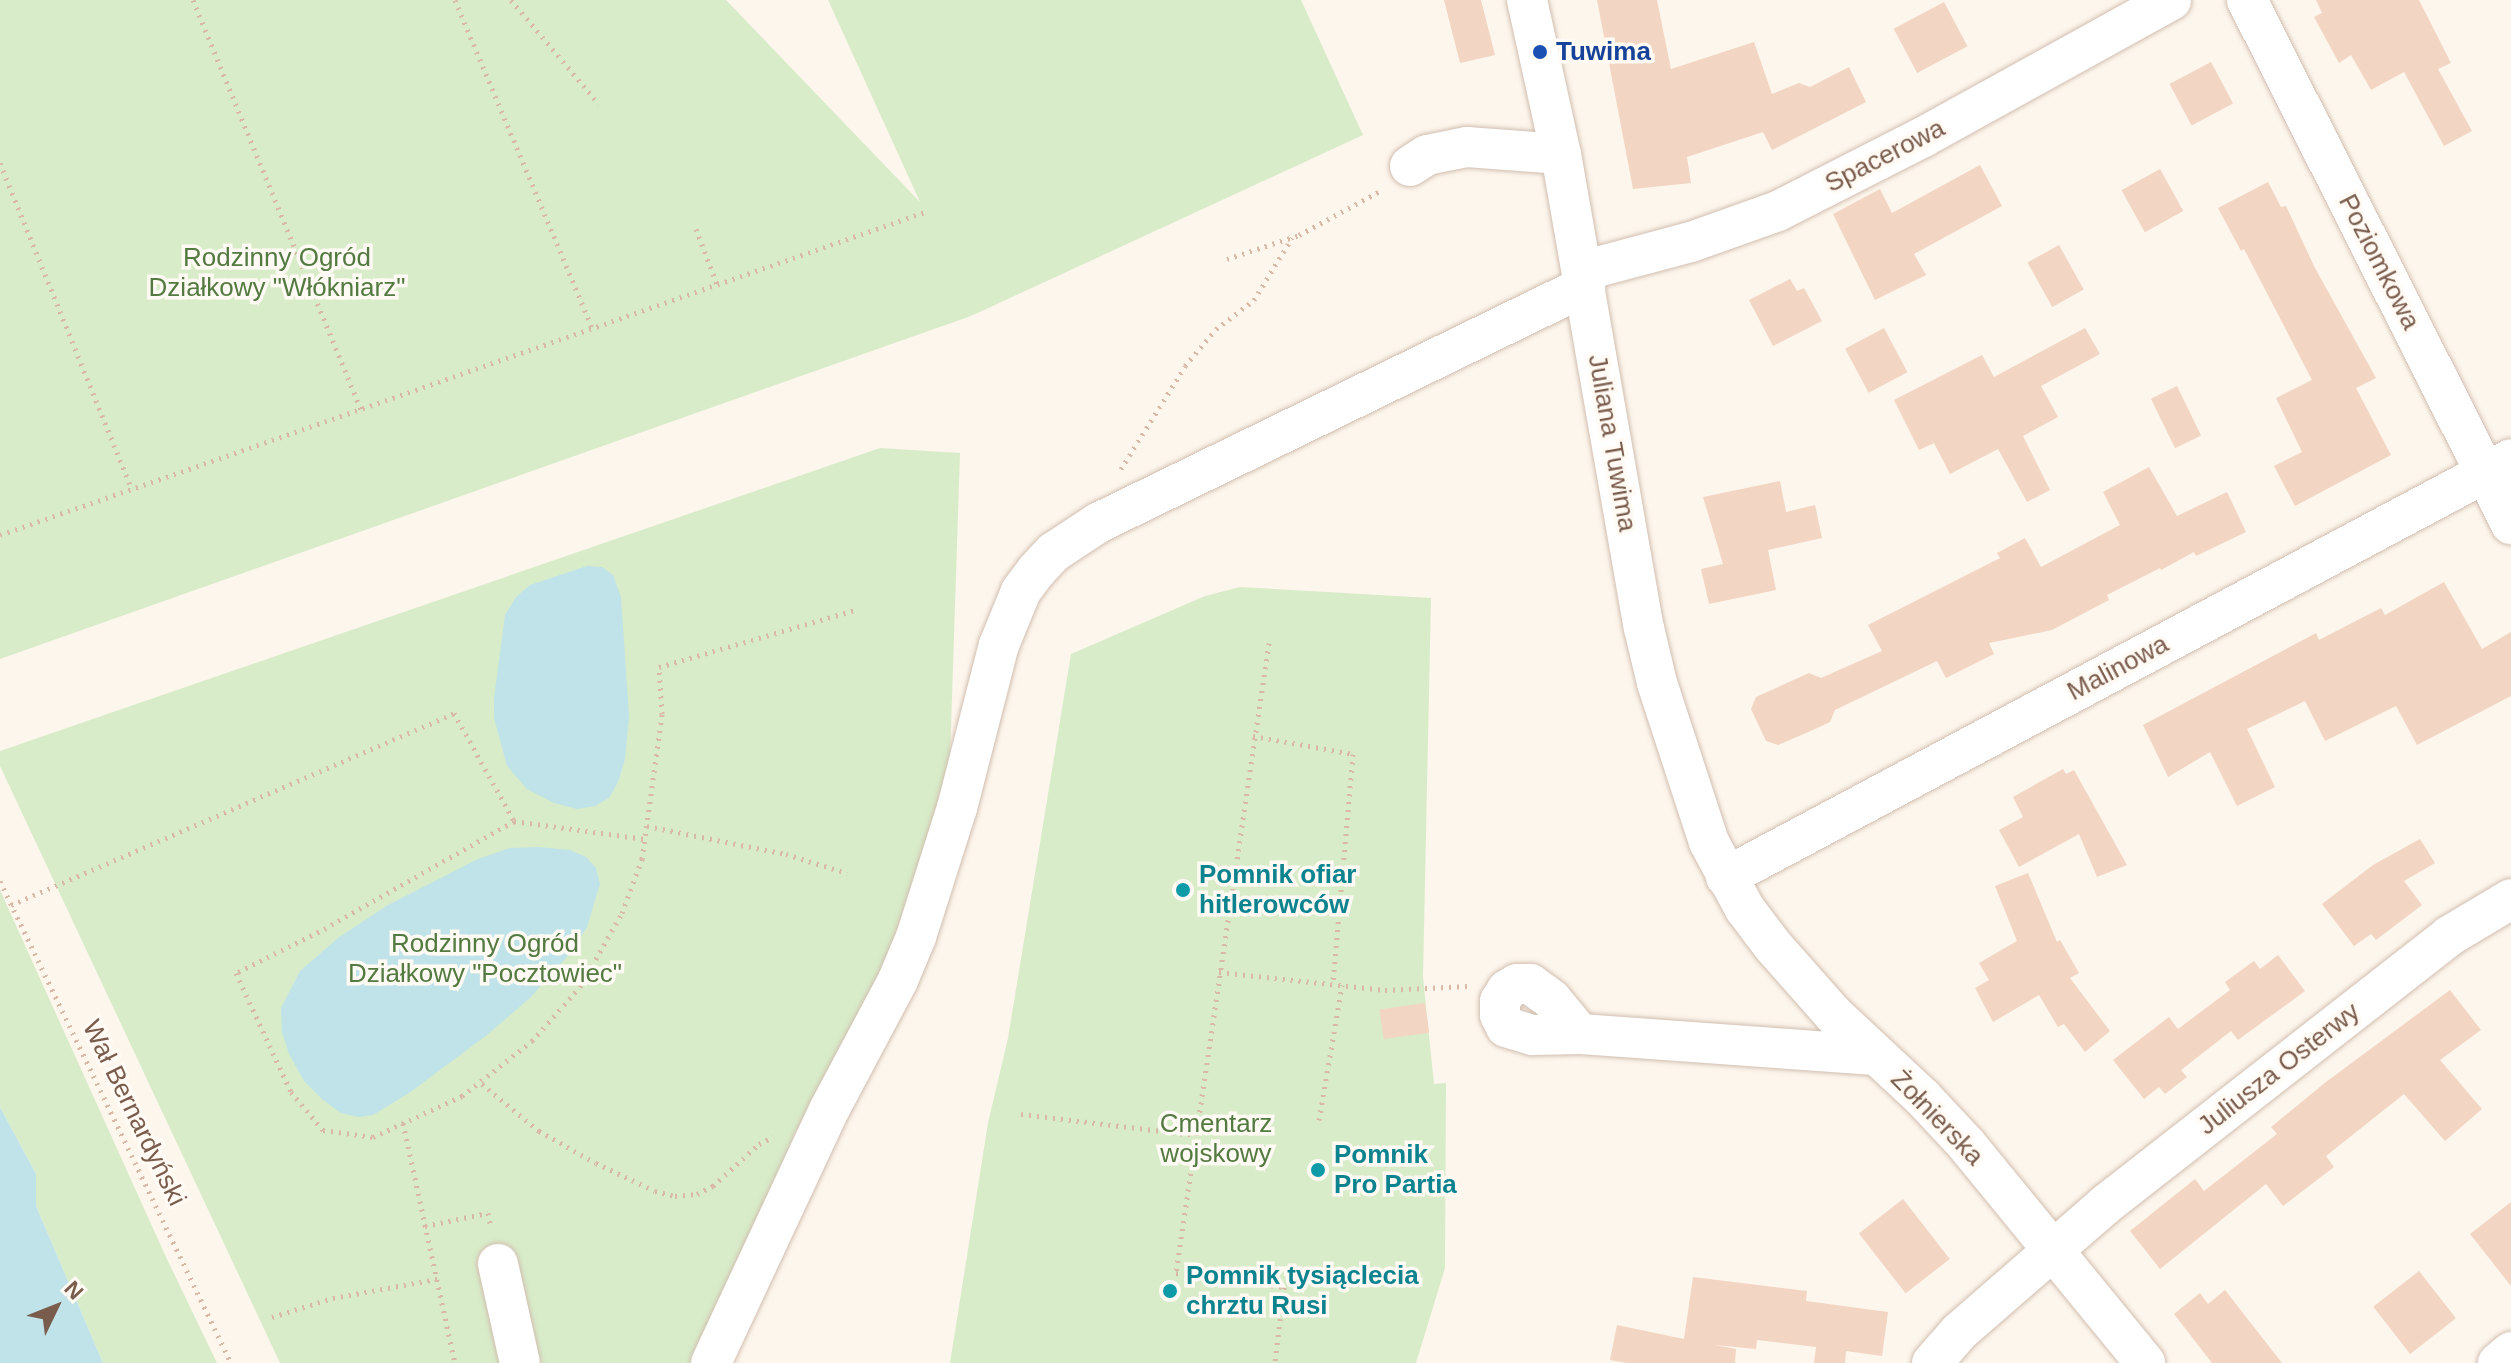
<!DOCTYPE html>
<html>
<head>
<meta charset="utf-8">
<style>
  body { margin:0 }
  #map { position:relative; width:2511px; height:1363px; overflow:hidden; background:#fdf6ec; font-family:Helvetica,sans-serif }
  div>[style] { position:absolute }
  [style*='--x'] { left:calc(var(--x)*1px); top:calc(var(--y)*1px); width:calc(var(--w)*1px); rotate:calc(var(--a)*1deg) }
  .green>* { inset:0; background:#d8ecc9 }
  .water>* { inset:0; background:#bfe3e8 }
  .building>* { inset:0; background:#f3d5c3; transform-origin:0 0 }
  .path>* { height:5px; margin-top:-2.5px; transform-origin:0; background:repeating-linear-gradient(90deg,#d9b8a5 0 2px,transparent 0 8px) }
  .roads { filter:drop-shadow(0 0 2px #d1beb0) drop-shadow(0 0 2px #d1beb0) }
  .minor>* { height:40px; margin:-20px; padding:0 20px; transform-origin:20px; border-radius:20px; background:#fff }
  .dots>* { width:22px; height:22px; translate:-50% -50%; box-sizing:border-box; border:4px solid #fffaf3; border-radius:50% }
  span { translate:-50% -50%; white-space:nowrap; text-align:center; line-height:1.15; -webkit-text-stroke:7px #fffaf3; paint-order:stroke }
  .transit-label { font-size:26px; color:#164399; font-weight:700 }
  .left { translate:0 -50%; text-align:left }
  .street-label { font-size:26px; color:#7a5c4d }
  .park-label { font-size:26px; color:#537a41 }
  .culture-label { font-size:26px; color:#0d838f; font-weight:700 }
  .north { position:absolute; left:16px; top:1267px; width:80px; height:80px; -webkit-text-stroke:6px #fffaf3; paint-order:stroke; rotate:47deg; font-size:22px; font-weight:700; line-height:32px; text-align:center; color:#7a5c4d }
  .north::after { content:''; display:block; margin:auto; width:28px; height:36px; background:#7a5c4d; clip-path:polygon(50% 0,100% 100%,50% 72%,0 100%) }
</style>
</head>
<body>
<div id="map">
  <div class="green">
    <i style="clip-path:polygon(0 0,726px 0,920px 202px,828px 0,1301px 0,1363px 135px,971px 316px,0 659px)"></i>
    <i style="clip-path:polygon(880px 448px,960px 453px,950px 759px,925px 861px,881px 981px,794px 1135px,772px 1190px,691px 1363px,280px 1363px,0 766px,0 751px)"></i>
    <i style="clip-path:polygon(1240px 587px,1431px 598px,1423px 977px,1434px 1084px,1446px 1083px,1445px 1268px,1416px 1363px,950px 1363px,988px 1123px,1008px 1038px,1071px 654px,1205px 596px)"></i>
    <i style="clip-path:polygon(0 890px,166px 1257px,217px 1363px,103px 1363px,36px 1206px,36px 1174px,0 1107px)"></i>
  </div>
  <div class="water">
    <i style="clip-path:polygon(587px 566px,602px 567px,613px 575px,621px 597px,629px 716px,625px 759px,618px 782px,609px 798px,595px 806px,577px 809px,554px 803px,527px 789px,507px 766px,494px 718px,494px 698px,505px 615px,516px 597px,530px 585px)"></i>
    <i style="clip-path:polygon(539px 847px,570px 850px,586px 857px,596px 868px,600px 884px,587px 927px,566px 958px,530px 998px,487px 1035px,409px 1093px,373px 1115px,359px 1117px,341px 1113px,322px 1099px,304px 1081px,289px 1054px,282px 1032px,281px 1008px,300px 971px,338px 938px,388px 905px,478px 859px,510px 848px)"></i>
    <i style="clip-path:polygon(0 1107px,36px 1174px,36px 1206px,103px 1363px,0 1363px)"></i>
  </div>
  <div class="building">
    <i style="clip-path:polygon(1444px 0,1481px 0,1495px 55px,1460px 63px)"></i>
    <i style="clip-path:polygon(1597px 0,1657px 0,1671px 69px,1754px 42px,1772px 94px,1799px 83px,1810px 87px,1849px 67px,1866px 102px,1772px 150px,1763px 132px,1687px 157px,1691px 183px,1633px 189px)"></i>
    <i style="clip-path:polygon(2316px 0,2419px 0,2451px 63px,2438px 69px,2472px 131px,2444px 146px,2404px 72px,2371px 90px,2351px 55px,2339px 63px,2314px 17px,2322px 13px)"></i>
    <i style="left:1944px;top:2px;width:50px;height:57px;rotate:62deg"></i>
    <i style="left:2211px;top:62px;width:47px;height:47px;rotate:62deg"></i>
    <i style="clip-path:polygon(1980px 165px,2002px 206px,1914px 254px,1926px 275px,1875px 300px,1833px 214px,1880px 189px,1892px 213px)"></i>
    <i style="left:2160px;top:169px;width:48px;height:44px;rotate:61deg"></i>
    <i style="clip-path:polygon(2268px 182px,2281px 207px,2286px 206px,2315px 268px,2376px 378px,2356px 388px,2391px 455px,2295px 506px,2274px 466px,2302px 452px,2276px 398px,2312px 380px,2244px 249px,2241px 251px,2218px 208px)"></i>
    <i style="left:2059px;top:245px;width:51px;height:36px;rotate:61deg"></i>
    <i style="clip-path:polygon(1790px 279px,1797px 291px,1804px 288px,1822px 321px,1773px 346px,1749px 300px)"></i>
    <i style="left:1884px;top:328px;width:50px;height:44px;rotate:62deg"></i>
    <i style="clip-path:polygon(2085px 328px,2100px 354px,2041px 386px,2058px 417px,2023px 436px,2050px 490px,2027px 502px,1998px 449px,1950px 474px,1934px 443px,1919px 450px,1894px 400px,1982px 355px,1994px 377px)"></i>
    <i style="left:2177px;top:386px;width:55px;height:29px;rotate:64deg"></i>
    <i style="clip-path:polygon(2149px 467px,2177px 516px,2227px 492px,2246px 532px,2196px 556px,2194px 552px,2161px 570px,2160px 568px,2107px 595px,2109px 600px,2052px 630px,1989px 643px,1994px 654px,1946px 678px,1937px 661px,1835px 710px,1830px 722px,1813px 730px,1778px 745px,1766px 741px,1751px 709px,1756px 697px,1809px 673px,1821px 678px,1882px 651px,1868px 625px,2000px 558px,1997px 553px,2025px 538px,2041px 567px,2120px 525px,2103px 492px)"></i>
    <i style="clip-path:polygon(1780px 481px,1786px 512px,1815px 505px,1822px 538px,1768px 550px,1776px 590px,1709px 604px,1701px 569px,1723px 564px,1703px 497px)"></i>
    <i style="clip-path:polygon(2444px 582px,2482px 649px,2511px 632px,2511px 696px,2417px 745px,2396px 706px,2325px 741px,2305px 701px,2247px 729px,2275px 787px,2237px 806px,2210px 752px,2168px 777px,2143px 725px,2316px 633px,2319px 640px,2381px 608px,2385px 615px)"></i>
    <i style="clip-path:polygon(2063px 769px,2066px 774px,2074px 770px,2127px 865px,2097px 877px,2079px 834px,2019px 867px,1999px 830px,2023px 817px,2013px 797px)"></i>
    <i style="clip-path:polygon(2420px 839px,2435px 863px,2404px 881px,2422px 905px,2376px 940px,2371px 934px,2354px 946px,2322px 904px,2373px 865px)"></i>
    <i style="clip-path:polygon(2028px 873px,2057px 942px,2060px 940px,2079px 973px,2070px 978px,2110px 1031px,2085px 1052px,2064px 1024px,2058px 1027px,2039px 995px,1993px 1022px,1975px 988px,1989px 980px,1979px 963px,2017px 941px,1995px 886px)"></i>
    <i style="clip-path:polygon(2278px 955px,2305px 991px,2238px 1040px,2231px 1031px,2181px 1070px,2187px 1077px,2165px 1094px,2159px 1087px,2144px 1099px,2113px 1060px,2169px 1017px,2178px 1029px,2230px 990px,2225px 982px,2254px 961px,2260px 969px)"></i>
    <i style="clip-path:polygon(2450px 990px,2481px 1030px,2440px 1060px,2482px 1109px,2445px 1141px,2404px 1094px,2326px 1156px,2334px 1167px,2283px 1206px,2266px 1184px,2160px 1269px,2130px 1231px,2195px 1179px,2204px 1191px,2277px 1134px,2271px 1127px,2326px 1082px)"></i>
    <i style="left:1425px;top:1003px;width:30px;height:46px;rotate:82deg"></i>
    <i style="left:1903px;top:1199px;width:76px;height:56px;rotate:52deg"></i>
    <i style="clip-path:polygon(2511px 1202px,2511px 1286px,2470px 1234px)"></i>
    <i style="left:2419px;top:1271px;width:60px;height:58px;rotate:52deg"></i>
    <i style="clip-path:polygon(1693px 1277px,1807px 1291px,1806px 1301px,1888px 1312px,1882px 1356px,1846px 1351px,1845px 1363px,1814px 1363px,1816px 1347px,1757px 1340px,1756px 1349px,1715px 1345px,1736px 1349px,1735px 1363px,1627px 1363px,1610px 1360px,1617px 1325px,1684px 1339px)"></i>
    <i style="clip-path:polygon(2225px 1290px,2282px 1363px,2212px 1363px,2174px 1314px,2200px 1293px,2208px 1304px)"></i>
  </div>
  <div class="path">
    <i style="--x:193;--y:0;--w:442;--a:67.7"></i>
    <i style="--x:455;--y:0;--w:355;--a:67.3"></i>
    <i style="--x:511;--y:0;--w:136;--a:49.8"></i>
    <i style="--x:0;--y:163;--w:352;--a:68"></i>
    <i style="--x:696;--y:229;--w:59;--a:69.1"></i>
    <i style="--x:1227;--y:259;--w:76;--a:-18.4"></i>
    <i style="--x:1299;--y:235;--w:94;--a:-28.5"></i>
    <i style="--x:1121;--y:469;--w:121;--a:-58.1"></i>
    <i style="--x:1185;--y:366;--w:48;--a:-50"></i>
    <i style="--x:1216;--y:329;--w:48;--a:-37.3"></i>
    <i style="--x:1254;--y:300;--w:73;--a:-58.5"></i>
    <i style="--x:0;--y:535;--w:983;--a:-19.25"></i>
    <i style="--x:1269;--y:643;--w:637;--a:98.4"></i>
    <i style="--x:1176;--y:1273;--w:109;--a:7.4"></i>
    <i style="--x:1284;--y:1287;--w:77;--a:96.8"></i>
    <i style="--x:1253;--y:736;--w:102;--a:10.2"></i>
    <i style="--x:1353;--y:754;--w:231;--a:95"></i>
    <i style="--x:514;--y:821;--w:216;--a:150.4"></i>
    <i style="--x:326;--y:928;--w:101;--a:153.4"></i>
    <i style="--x:236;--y:973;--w:131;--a:65.2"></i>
    <i style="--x:291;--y:1092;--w:50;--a:49.9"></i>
    <i style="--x:323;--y:1130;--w:50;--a:8"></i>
    <i style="--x:373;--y:1137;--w:98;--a:-24.7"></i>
    <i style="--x:462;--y:1096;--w:89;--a:-38.2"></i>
    <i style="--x:532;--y:1041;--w:72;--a:-48.4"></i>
    <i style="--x:580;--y:987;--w:85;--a:-60.4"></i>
    <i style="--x:622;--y:913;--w:58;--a:-69.7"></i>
    <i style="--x:642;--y:859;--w:146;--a:-82.1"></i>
    <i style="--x:662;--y:714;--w:47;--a:-93.7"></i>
    <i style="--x:659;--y:667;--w:207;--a:-16.2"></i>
    <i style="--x:647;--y:826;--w:142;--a:11.4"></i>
    <i style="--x:786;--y:854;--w:64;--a:17.3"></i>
    <i style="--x:0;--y:881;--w:534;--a:64.39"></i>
    <i style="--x:11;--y:905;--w:483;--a:-23.4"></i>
    <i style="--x:454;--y:713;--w:124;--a:60.9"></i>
    <i style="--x:514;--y:821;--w:132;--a:7.8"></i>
    <i style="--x:1219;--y:972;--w:167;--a:6.2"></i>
    <i style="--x:1385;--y:990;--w:82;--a:-2.8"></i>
    <i style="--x:482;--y:1084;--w:74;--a:39.5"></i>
    <i style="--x:539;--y:1131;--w:65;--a:29.3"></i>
    <i style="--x:596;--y:1163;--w:65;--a:25.4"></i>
    <i style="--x:655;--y:1191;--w:21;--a:14"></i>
    <i style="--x:675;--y:1196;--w:22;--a:-5"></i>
    <i style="--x:697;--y:1194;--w:18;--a:-27"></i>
    <i style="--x:713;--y:1186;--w:62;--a:-42.4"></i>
    <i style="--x:759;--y:1144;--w:16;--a:-27"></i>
    <i style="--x:1021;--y:1114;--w:175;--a:6.9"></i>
    <i style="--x:1319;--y:1120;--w:137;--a:-80.3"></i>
    <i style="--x:403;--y:1123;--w:246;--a:77.8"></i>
    <i style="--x:425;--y:1226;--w:64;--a:-11.7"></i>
    <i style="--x:488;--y:1213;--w:15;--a:79"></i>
    <i style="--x:272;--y:1317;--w:64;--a:-17.3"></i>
    <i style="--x:333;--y:1298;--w:106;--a:-10.4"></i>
  </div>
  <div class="roads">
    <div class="minor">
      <i style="--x:1527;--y:0;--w:158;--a:77.6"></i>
      <i style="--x:1561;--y:154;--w:481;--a:80.1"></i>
      <i style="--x:1644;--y:628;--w:57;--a:76.7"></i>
      <i style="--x:1657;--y:683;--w:167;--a:71.9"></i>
      <i style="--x:1709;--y:842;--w:76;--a:61.8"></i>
      <i style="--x:1745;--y:909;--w:46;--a:52.9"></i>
      <i style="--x:1773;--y:946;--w:92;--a:48.5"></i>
      <i style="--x:1834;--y:1015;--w:122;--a:43"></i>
      <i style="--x:1923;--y:1098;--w:63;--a:46.9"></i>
      <i style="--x:1966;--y:1144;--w:283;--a:50.7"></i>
      <i style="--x:2247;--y:0;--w:587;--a:63.26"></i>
      <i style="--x:1410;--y:166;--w:20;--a:-33"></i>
      <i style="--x:1427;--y:155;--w:41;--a:-11.3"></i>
      <i style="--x:1467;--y:147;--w:94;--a:4.3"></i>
      <i style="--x:1582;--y:271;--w:113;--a:-14.9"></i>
      <i style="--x:1691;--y:242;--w:92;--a:-19.6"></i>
      <i style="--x:1778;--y:211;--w:165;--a:-27"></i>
      <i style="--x:1925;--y:136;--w:281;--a:-28.9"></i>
      <i style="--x:1726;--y:877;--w:889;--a:-28.03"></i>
      <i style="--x:1580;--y:1034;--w:45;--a:-129.6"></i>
      <i style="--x:1551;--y:999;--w:26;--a:-144"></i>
      <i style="--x:1530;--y:984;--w:13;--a:180"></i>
      <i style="--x:1517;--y:984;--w:12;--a:149"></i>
      <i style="--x:1507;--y:990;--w:13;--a:122"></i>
      <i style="--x:1500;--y:1001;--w:14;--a:90"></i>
      <i style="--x:1500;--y:1015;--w:13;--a:63"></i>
      <i style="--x:1506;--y:1027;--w:28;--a:17"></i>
      <i style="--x:1533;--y:1035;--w:47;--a:-1.2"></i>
      <i style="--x:1580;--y:1034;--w:296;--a:4.1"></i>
      <i style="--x:498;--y:1264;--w:101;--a:77.5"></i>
      <i style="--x:711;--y:1363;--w:279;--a:-65"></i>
      <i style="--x:829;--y:1110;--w:147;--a:-62"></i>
      <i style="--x:898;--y:980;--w:47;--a:-67.3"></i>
      <i style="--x:916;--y:937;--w:135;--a:-72.4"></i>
      <i style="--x:957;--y:808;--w:168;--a:-75.6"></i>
      <i style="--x:999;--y:645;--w:58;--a:-67.8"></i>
      <i style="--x:1021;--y:591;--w:25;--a:-53"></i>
      <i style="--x:1036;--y:571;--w:26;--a:-47"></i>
      <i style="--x:1054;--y:552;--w:53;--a:-33.4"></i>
      <i style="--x:1098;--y:523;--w:542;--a:-25.95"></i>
      <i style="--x:1932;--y:1363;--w:41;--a:-48.9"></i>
      <i style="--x:1959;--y:1332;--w:194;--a:-41"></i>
      <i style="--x:2105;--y:1205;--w:437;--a:-38"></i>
      <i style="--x:2449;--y:936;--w:72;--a:-30.8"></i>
      <i style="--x:2498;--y:1363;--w:17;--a:-40"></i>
    </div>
  </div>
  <div class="dots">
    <i style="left:1540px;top:52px;background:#1a4fb4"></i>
    <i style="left:1183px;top:890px;background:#0f9aa8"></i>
    <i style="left:1318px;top:1170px;background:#0f9aa8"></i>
    <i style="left:1170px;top:1291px;background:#0f9aa8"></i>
  </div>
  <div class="transit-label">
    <span class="left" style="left:1556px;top:52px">Tuwima</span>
  </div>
  <div class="street-label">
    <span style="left:1885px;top:156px;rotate:-27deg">Spacerowa</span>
    <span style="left:2379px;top:262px;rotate:63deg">Poziomkowa</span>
    <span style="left:1612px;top:443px;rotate:80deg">Juliana Tuwima</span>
    <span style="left:2118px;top:668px;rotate:-28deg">Malinowa</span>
    <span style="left:2279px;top:1069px;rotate:-38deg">Juliusza Osterwy</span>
    <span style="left:134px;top:1113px;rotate:64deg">Wał Bernardyński</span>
    <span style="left:1937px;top:1118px;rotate:46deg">Żołnierska</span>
  </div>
  <div class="park-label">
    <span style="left:277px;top:273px">Rodzinny Ogród<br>Działkowy "Włókniarz"</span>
    <span style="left:485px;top:959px">Rodzinny Ogród<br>Działkowy "Pocztowiec"</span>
    <span style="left:1216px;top:1139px">Cmentarz<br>wojskowy</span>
  </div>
  <div class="culture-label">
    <span class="left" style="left:1199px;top:890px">Pomnik ofiar<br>hitlerowców</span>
    <span class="left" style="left:1334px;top:1170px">Pomnik<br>Pro Partia</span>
    <span class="left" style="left:1186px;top:1291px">Pomnik tysiąclecia<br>chrztu Rusi</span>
  </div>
  <div class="north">N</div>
</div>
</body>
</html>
